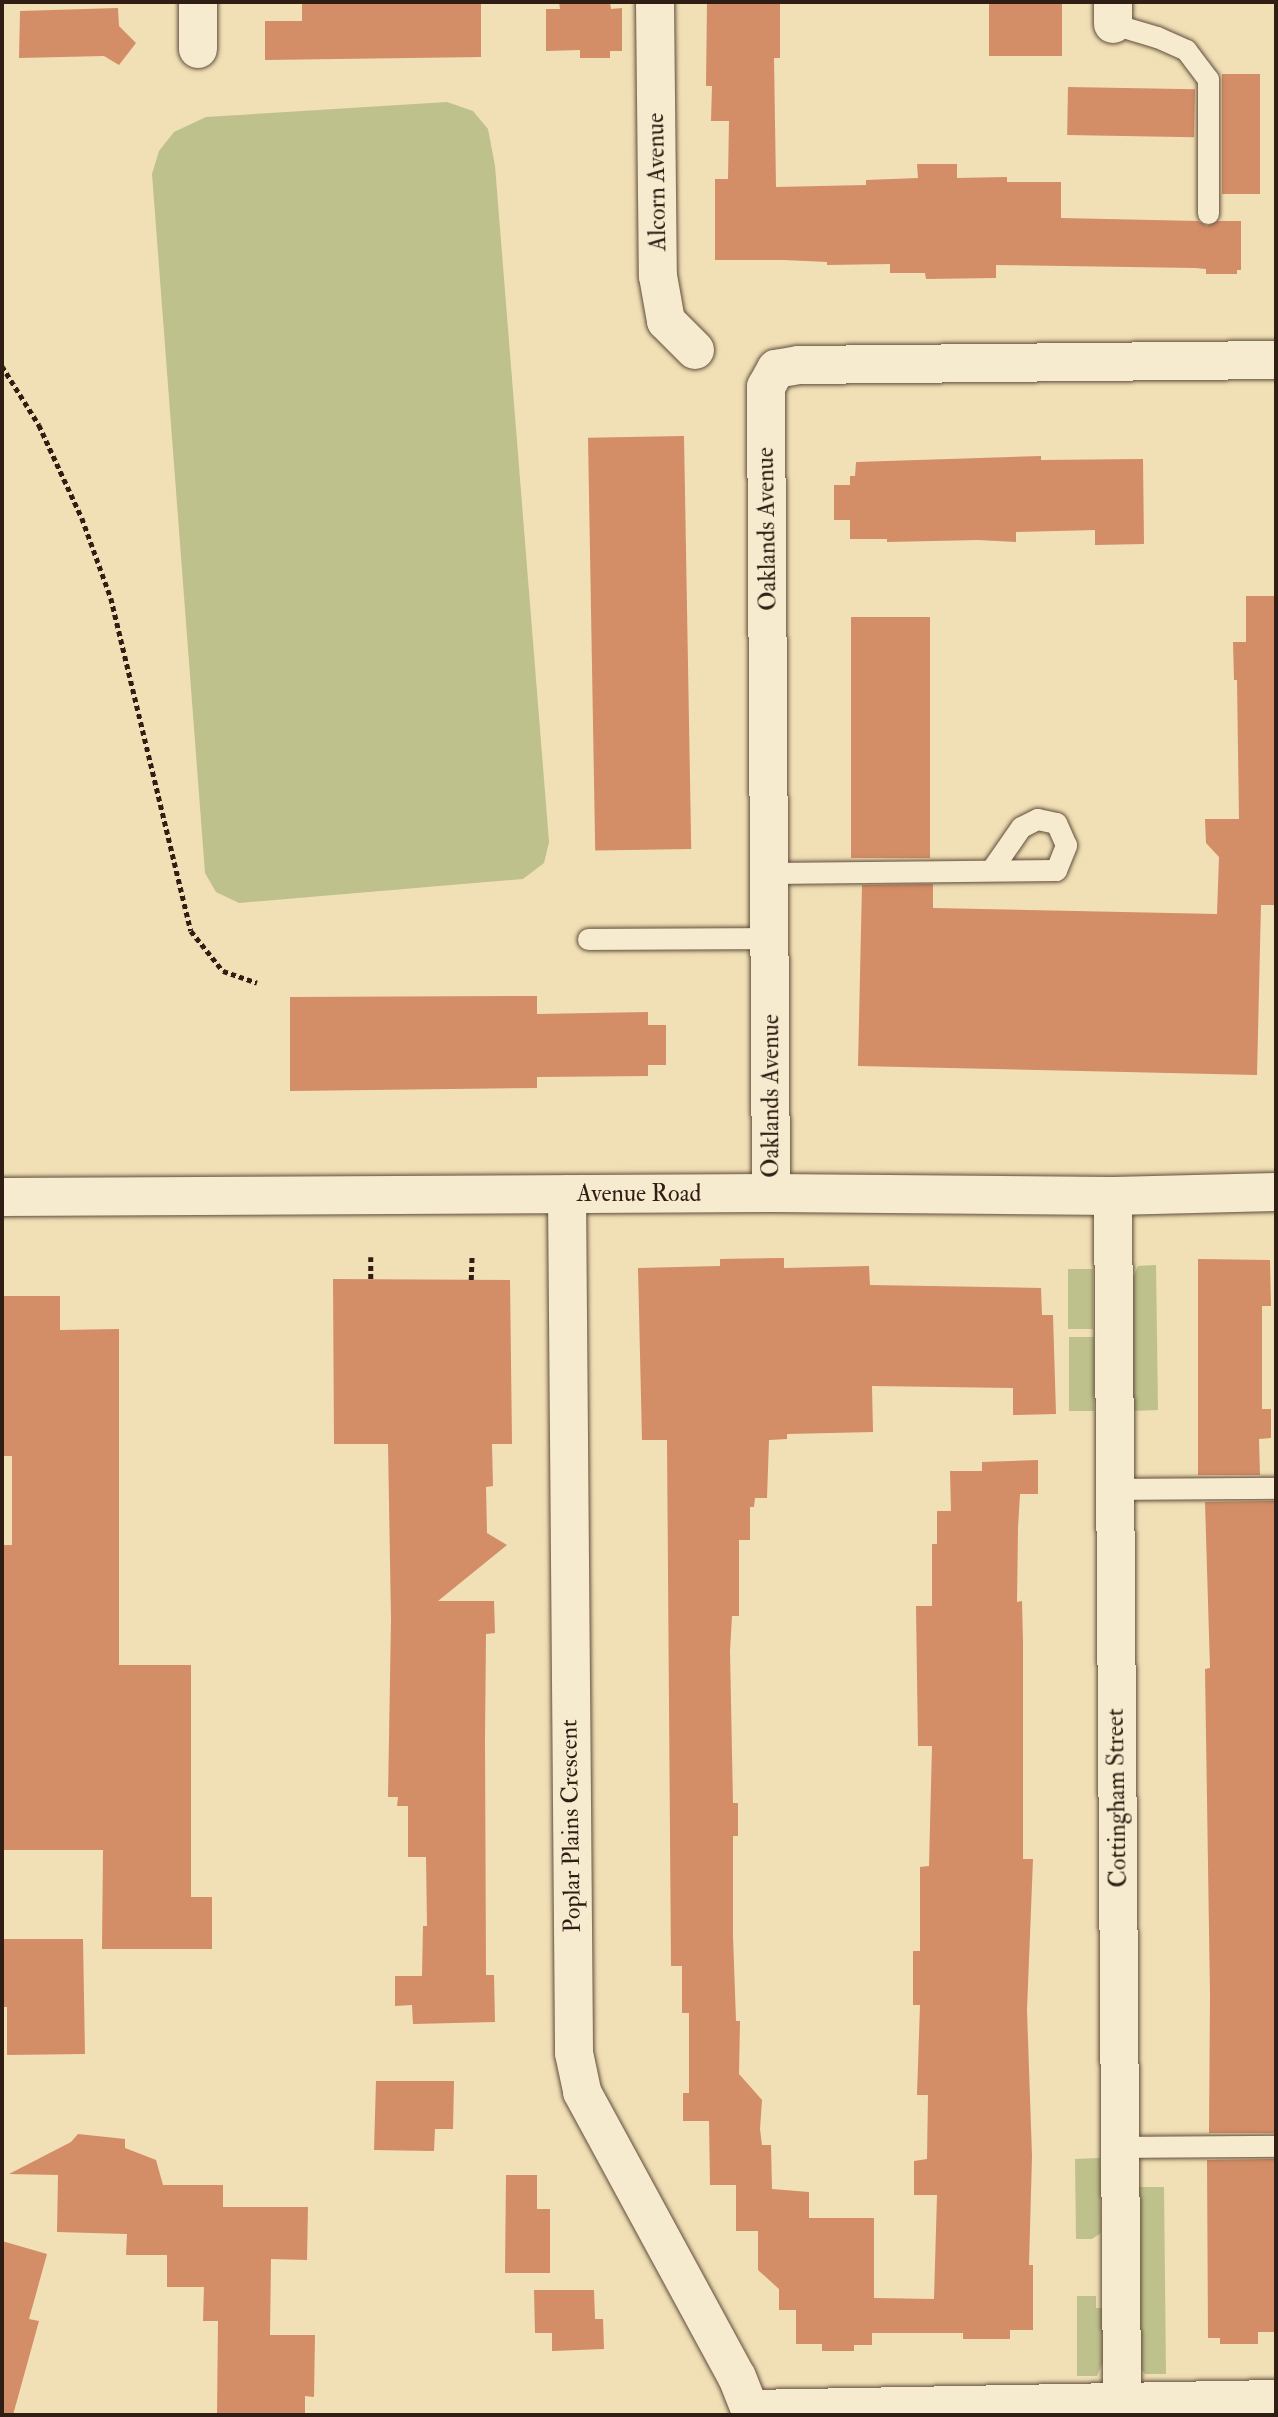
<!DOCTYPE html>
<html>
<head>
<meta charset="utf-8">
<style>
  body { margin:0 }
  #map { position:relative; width:1278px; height:2417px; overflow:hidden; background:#f1dfb5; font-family:"IM FELL Double Pica",serif }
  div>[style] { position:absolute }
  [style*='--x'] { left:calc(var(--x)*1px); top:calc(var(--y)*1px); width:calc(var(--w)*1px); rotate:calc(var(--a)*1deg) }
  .green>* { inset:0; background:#bec18b; transform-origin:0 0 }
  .building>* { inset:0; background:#d38d67; transform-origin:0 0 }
  .path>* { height:4.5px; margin-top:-2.25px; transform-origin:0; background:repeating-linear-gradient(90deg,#301e14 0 5px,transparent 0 8.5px) }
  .roads { filter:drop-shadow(0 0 2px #604e3c) drop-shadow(0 0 2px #604e3c) }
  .service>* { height:21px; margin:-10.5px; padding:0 10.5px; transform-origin:10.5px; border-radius:10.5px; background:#f6eacf }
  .minor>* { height:38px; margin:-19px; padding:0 19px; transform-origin:19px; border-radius:19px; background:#f6eacf }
  .secondary>* { height:38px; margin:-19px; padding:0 19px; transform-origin:19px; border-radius:19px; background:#f6eacf }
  span { translate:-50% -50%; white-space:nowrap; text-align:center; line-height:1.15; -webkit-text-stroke:7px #f6eacf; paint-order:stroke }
  .street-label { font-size:24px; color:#301e14 }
  .frame { position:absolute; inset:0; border:4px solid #301e14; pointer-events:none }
</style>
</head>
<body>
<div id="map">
  <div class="green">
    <i style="clip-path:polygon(447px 102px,473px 111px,488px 129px,495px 166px,549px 842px,544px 863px,523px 879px,239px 903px,216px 892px,205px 873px,152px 174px,159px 151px,174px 132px,206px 117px)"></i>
    <i style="clip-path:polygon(1156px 1265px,1158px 1410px,1132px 1411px,1132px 1280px,1138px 1266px)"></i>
    <i style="left:1068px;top:1269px;width:25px;height:60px"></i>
    <i style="left:1069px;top:1337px;width:25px;height:74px"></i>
    <i style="clip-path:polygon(1100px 2158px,1101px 2233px,1092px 2239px,1076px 2239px,1075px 2159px)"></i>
    <i style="clip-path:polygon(1138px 2187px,1164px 2187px,1166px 2374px,1145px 2374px,1140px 2368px)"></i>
    <i style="clip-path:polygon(1077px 2296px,1096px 2296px,1096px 2308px,1102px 2308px,1103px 2362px,1097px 2376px,1077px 2376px)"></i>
  </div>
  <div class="building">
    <i style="clip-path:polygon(302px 2px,481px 2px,481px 57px,265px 60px,265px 21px,302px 21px)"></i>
    <i style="clip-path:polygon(559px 2px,610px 2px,611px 9px,622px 8px,622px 51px,610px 51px,610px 58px,580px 58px,580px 50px,546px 51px,546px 9px,560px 9px)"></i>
    <i style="clip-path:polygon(707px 2px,780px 2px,780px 58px,774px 58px,776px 187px,866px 185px,866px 180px,918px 178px,917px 164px,957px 164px,957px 178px,1007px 177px,1007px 182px,1061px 182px,1061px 218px,1198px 221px,1207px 226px,1218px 221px,1241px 221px,1241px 270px,1237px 270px,1237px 274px,1206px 274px,1206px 269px,1195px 268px,996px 265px,996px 278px,926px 279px,925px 273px,890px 273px,890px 264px,827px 265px,827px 262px,784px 260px,715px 260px,715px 179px,728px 179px,729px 121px,711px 121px,712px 86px,706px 86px)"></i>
    <i style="left:989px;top:2px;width:73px;height:54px"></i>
    <i style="clip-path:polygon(118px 8px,119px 26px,136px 43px,119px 65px,104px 56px,19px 58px,20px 11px)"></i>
    <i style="left:1222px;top:74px;width:38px;height:120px"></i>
    <i style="left:1068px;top:87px;width:127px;height:48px;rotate:1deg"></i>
    <i style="left:684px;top:436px;width:413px;height:96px;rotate:89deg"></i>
    <i style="clip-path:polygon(1041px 456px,1041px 460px,1143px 459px,1144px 544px,1095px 545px,1095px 530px,1016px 532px,1016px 542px,978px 540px,887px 542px,887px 539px,850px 539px,850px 520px,834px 520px,834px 485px,850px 485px,850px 476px,855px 476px,856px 462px)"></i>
    <i style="clip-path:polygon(1246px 596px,1276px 596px,1276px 905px,1261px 905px,1257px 1075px,858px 1066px,862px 885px,933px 884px,933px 908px,1217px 914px,1219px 857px,1206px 843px,1205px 819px,1239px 819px,1237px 680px,1234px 680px,1233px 642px,1246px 642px)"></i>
    <i style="left:930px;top:617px;width:241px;height:79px;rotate:90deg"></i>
    <i style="clip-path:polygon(537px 996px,537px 1014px,648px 1012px,648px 1025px,666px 1025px,666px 1065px,648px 1065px,648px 1076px,537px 1077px,537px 1088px,290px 1091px,290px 997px)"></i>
    <i style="clip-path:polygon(784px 1258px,784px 1268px,869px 1266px,870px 1285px,1041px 1288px,1042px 1315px,1053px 1315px,1056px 1414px,1013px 1415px,1013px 1388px,872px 1386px,873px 1432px,787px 1434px,787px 1439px,769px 1440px,767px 1498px,755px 1498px,754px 1507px,750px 1507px,750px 1540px,739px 1540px,739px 1616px,732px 1616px,730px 1651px,733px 1803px,738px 1803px,738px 1836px,733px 1836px,733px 1936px,736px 2021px,740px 2021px,739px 2074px,762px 2100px,760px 2129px,762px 2145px,771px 2145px,772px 2189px,809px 2192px,809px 2218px,874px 2218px,874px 2298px,934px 2299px,937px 2195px,914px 2195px,914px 2161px,927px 2159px,928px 2095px,917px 2095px,920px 2005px,913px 2005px,913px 1951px,920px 1951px,920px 1867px,929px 1866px,932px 1746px,918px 1746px,916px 1606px,932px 1606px,932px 1544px,937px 1544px,937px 1511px,951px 1511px,950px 1471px,982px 1471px,982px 1462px,1038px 1460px,1038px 1494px,1020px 1494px,1018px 1528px,1017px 1602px,1022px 1601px,1023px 1643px,1023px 1859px,1033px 1859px,1027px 2010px,1032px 2156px,1029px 2265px,1033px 2265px,1033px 2330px,1010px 2330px,1010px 2339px,963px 2339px,963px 2333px,872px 2333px,872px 2345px,854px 2345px,854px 2351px,822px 2351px,822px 2344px,796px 2344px,796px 2310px,779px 2310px,779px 2289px,758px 2270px,758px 2231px,736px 2231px,736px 2185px,710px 2185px,709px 2121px,683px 2121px,683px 2093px,689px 2093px,689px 2013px,682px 2013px,682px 1966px,671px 1966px,667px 1440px,642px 1440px,638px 1268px,720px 1266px,720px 1259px)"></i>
    <i style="clip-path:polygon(1198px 1259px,1270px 1260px,1271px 1306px,1262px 1306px,1262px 1409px,1271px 1409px,1271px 1438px,1259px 1439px,1260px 1475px,1198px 1475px)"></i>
    <i style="clip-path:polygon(333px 1279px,510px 1280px,512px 1444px,492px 1444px,493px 1486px,486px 1487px,487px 1533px,507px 1545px,438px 1601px,494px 1601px,495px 1633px,486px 1634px,485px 1740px,486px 1975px,494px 1975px,495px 2022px,413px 2024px,412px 2005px,395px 2006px,395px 1976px,422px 1976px,423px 1926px,427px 1926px,426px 1857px,408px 1857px,408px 1806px,397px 1806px,398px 1797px,388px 1797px,391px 1619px,388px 1444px,334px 1444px)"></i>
    <i style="clip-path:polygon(2px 1296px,60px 1296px,60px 1330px,119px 1329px,119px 1665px,191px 1665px,191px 1897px,212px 1897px,212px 1949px,102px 1949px,103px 1850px,2px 1850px,2px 1545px,12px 1545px,12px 1456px,2px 1456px)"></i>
    <i style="clip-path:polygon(1276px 1501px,1276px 2133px,1209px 2133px,1210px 1995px,1205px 1669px,1210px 1668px,1205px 1502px)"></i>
    <i style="clip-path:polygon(2px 1939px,83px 1939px,85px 2054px,7px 2055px,7px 2007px,2px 2007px)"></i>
    <i style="clip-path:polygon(376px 2081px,454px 2081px,453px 2129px,435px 2129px,434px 2151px,374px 2150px)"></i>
    <i style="clip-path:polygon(78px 2134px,125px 2139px,125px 2148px,156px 2160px,163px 2185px,223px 2185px,223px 2207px,308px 2207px,307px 2260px,271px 2259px,270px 2335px,315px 2335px,314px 2397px,305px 2396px,305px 2415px,217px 2415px,218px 2321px,203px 2321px,204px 2287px,167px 2287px,167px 2255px,126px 2255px,127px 2234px,57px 2232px,58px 2175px,9px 2174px,71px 2142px)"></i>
    <i style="clip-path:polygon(1276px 2159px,1276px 2332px,1258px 2332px,1258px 2344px,1220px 2344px,1220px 2338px,1208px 2338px,1207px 2160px)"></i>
    <i style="clip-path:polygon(506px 2175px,537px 2175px,537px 2209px,550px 2209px,550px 2273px,505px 2273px)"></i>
    <i style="clip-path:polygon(2px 2241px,47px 2254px,29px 2319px,39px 2321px,13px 2415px,2px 2415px)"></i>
    <i style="clip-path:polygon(534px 2290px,594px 2290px,595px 2319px,603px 2319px,604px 2349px,552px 2351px,552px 2333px,535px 2333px)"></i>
  </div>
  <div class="path">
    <i style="--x:2;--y:366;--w:70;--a:57.9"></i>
    <i style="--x:39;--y:425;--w:102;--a:65.2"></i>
    <i style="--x:82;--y:518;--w:85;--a:70.1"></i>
    <i style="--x:111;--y:598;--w:342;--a:76.5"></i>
    <i style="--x:191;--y:931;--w:51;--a:51.3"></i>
    <i style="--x:223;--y:971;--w:36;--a:19"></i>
    <i style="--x:371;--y:1257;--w:22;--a:90"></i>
    <i style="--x:471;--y:1280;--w:25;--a:-88"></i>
  </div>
  <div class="roads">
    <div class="service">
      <i style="--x:1113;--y:24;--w:46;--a:16.5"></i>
      <i style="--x:1157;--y:37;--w:32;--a:24"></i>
      <i style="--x:1186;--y:50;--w:36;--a:53"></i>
      <i style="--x:1208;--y:79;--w:134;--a:90"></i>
      <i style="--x:771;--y:873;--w:285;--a:-0.6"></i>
      <i style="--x:1056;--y:870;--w:27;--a:-68"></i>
      <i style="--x:1066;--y:845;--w:24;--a:-114"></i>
      <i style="--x:1056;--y:823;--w:19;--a:-168"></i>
      <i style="--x:1037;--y:819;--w:18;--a:153"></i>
      <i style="--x:1021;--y:827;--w:52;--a:124.9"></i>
      <i style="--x:588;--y:939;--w:183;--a:-0.3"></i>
      <i style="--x:1113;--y:1489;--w:163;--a:-0.4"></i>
      <i style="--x:1120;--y:2147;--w:156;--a:-0.4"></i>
    </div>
    <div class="minor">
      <i style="--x:655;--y:2;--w:274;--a:89.4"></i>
      <i style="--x:658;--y:276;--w:46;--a:79.9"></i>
      <i style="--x:666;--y:321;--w:41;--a:45"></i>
      <i style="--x:1113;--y:24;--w:22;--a:-90"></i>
      <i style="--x:198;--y:49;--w:47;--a:-90"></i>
      <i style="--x:771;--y:1193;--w:806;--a:-90.36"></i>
      <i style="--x:766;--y:387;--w:21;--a:-61"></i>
      <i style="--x:776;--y:369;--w:23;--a:-10"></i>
      <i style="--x:799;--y:365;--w:477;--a:-0.6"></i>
      <i style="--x:567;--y:1194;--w:859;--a:89.53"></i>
      <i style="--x:574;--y:2053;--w:40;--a:78"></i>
      <i style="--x:582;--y:2092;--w:324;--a:61.5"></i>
      <i style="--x:737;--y:2377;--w:41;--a:68.5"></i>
      <i style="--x:1113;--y:1196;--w:1204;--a:89.57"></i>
      <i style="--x:750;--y:2409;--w:526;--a:-1.09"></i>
    </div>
    <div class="secondary">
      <i style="--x:2;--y:1197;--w:769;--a:-0.3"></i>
      <i style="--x:771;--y:1193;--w:342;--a:0.5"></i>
      <i style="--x:1113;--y:1196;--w:163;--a:-1.4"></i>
    </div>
  </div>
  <div class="street-label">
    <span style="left:657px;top:182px;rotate:-91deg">Alcorn Avenue</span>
    <span style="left:767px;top:529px;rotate:-91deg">Oaklands Avenue</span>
    <span style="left:771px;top:1096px;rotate:-90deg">Oaklands Avenue</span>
    <span style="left:639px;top:1194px">Avenue Road</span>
    <span style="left:1117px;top:1798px;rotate:-91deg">Cottingham Street</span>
    <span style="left:571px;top:1826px;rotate:-91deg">Poplar Plains Crescent</span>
  </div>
  <div class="frame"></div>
</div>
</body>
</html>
